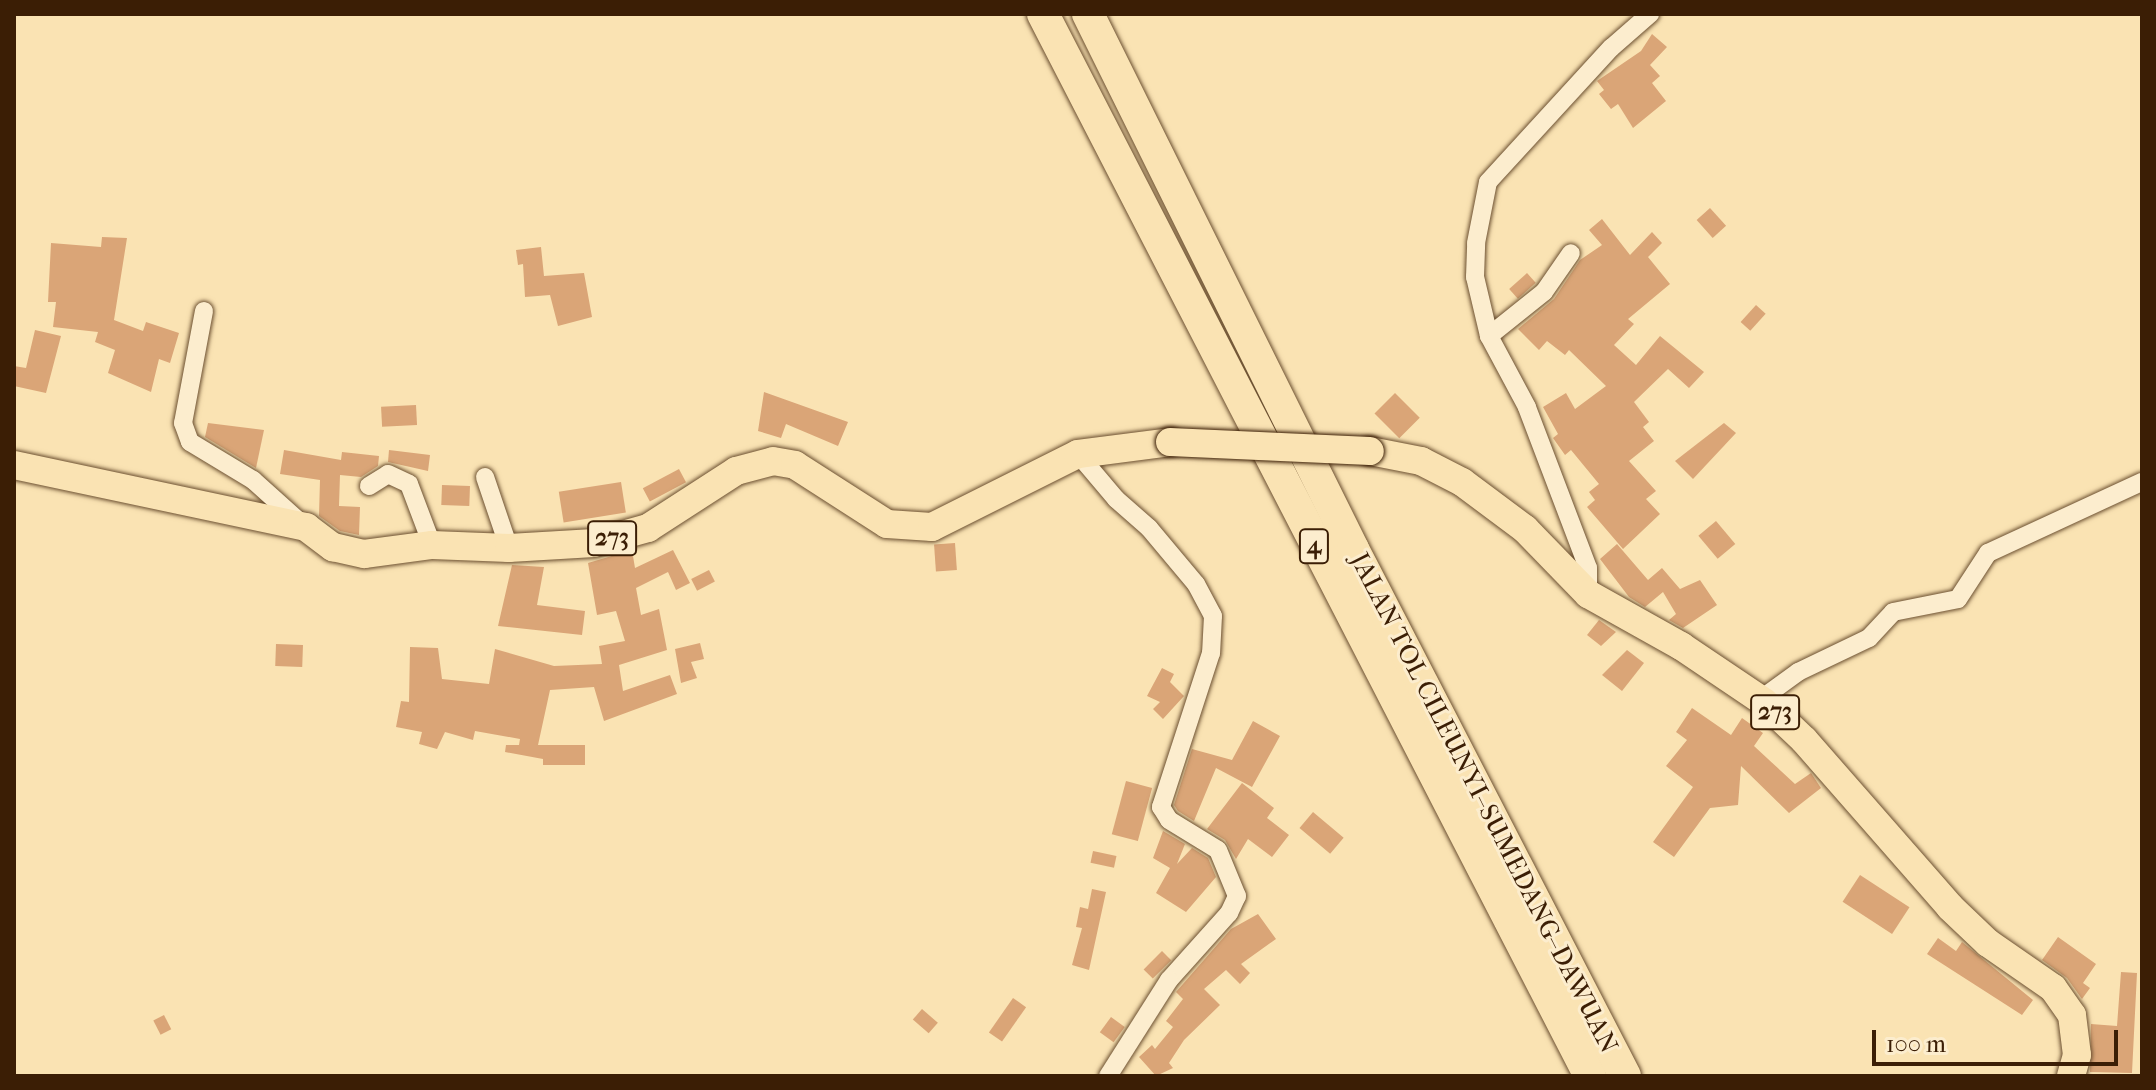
<!DOCTYPE html>
<html>
<head>
<meta charset="utf-8">
<style>
  body { margin:0 }
  #map { position:relative; width:2156px; height:1090px; overflow:hidden; background:#fae3b3; font-family:"IM FELL French Canon",serif }
  div>[style] { position:absolute }
  [style*='--x'] { left:calc(var(--x)*1px); top:calc(var(--y)*1px); width:calc(var(--w)*1px); rotate:calc(var(--a)*1deg) }
  .building>* { inset:0; background:#daa577; transform-origin:0 0 }
  .roads { filter:drop-shadow(0 0 2px #6b4f30) drop-shadow(0 0 2px #6b4f30) }
  .minor>* { height:18px; margin:-9px; padding:0 9px; transform-origin:9px; border-radius:9px; background:#fcedce }
  .primary>* { height:28px; margin:-14px; padding:0 14px; transform-origin:14px; border-radius:14px; background:#fae3b3 }
  .motorway>* { height:32px; margin:-16px; padding:0 16px; transform-origin:16px; border-radius:16px; background:#fae3b3 }
  .bridges { filter:drop-shadow(0 0 2px #3b1e05) drop-shadow(0 0 2px #3b1e05) }
  .primary-bridge>* { height:28px; margin:-14px; padding:0 14px; transform-origin:14px; border-radius:14px; background:#fae3b3 }
  span { translate:-50% -50%; white-space:nowrap; text-align:center; line-height:1.15; -webkit-text-stroke:6px #fcedce; paint-order:stroke }
  .shield-label span { padding:2px 6px; background:#fcedce; border:2px solid; border-radius:6px; -webkit-text-stroke-width:0 }
  .shield-label { font-size:24px; color:#3b1e05; font-weight:700 }
  .street-label { font-size:26px; color:#3b1e05 }
  .frame { position:absolute; inset:0; border:16px solid #3b1e05; pointer-events:none }
  .scale { position:absolute; left:1872px; top:1030px; width:246px; height:36px; box-sizing:border-box; border:4px solid #3b1e05; border-top:0; padding-left:10px; font-size:24px; line-height:28px; white-space:nowrap; color:#3b1e05; -webkit-text-stroke:6px #fcedce; paint-order:stroke }
</style>
</head>
<body>
<div id="map">
  <div class="building">
    <i style="clip-path:polygon(1652px 34px,1667px 47px,1650px 65px,1660px 76px,1652px 83px,1666px 101px,1633px 128px,1618px 104px,1611px 109px,1599px 94px,1604px 90px,1597px 81px,1641px 51px)"></i>
    <i style="left:1710px;top:208px;width:24px;height:18px;rotate:48deg"></i>
    <i style="clip-path:polygon(1602px 219px,1630px 255px,1652px 232px,1662px 243px,1648px 257px,1670px 284px,1628px 319px,1634px 324px,1614px 345px,1636px 365px,1660px 336px,1704px 372px,1689px 388px,1668px 369px,1634px 402px,1649px 422px,1643px 427px,1654px 441px,1629px 461px,1656px 491px,1646px 499px,1660px 514px,1623px 549px,1587px 507px,1595px 500px,1589px 492px,1599px 484px,1571px 450px,1565px 455px,1553px 438px,1558px 434px,1543px 407px,1566px 393px,1575px 409px,1606px 386px,1569px 350px,1565px 355px,1547px 341px,1539px 350px,1518px 329px,1554px 299px,1580px 260px,1602px 245px,1589px 230px)"></i>
    <i style="clip-path:polygon(102px 237px,127px 238px,114px 320px,143px 331px,146px 322px,179px 333px,170px 363px,159px 359px,151px 392px,108px 373px,115px 350px,95px 342px,98px 332px,53px 327px,56px 302px,48px 302px,51px 243px,101px 247px)"></i>
    <i style="clip-path:polygon(541px 247px,544px 276px,584px 273px,592px 317px,558px 326px,550px 295px,525px 297px,523px 264px,518px 265px,516px 250px)"></i>
    <i style="left:1527px;top:273px;width:13px;height:24px;rotate:48deg"></i>
    <i style="left:1756px;top:305px;width:13px;height:23px;rotate:42deg"></i>
    <i style="clip-path:polygon(35px 330px,61px 336px,46px 393px,14px 386px,14px 366px,26px 368px)"></i>
    <i style="clip-path:polygon(764px 392px,848px 422px,838px 446px,786px 424px,781px 438px,758px 431px)"></i>
    <i style="left:1395px;top:393px;width:35px;height:29px;rotate:45deg"></i>
    <i style="left:416px;top:405px;width:20px;height:35px;rotate:87deg"></i>
    <i style="clip-path:polygon(208px 423px,264px 430px,256px 468px,205px 437px)"></i>
    <i style="clip-path:polygon(1724px 423px,1736px 433px,1693px 479px,1675px 461px)"></i>
    <i style="clip-path:polygon(284px 450px,341px 460px,342px 452px,379px 456px,378px 466px,361px 477px,340px 475px,339px 506px,360px 507px,359px 535px,340px 531px,319px 516px,320px 480px,280px 474px)"></i>
    <i style="clip-path:polygon(389px 450px,430px 455px,428px 471px,388px 462px)"></i>
    <i style="left:679px;top:469px;width:15px;height:41px;rotate:62deg"></i>
    <i style="left:621px;top:482px;width:31px;height:63px;rotate:81deg"></i>
    <i style="left:442px;top:485px;width:28px;height:20px;rotate:2deg"></i>
    <i style="left:1716px;top:521px;width:30px;height:23px;rotate:50deg"></i>
    <i style="left:955px;top:543px;width:27px;height:21px;rotate:86deg"></i>
    <i style="clip-path:polygon(1617px 544px,1648px 580px,1662px 568px,1680px 589px,1700px 580px,1717px 605px,1683px 628px,1669px 620px,1676px 614px,1663px 592px,1645px 607px,1629px 597px,1600px 559px)"></i>
    <i style="clip-path:polygon(632px 550px,635px 568px,673px 550px,690px 583px,676px 590px,668px 572px,636px 588px,641px 615px,659px 609px,667px 650px,619px 665px,623px 691px,670px 675px,677px 694px,604px 721px,594px 687px,550px 690px,538px 745px,585px 745px,585px 765px,543px 765px,543px 759px,505px 752px,506px 745px,519px 745px,520px 739px,475px 731px,473px 740px,445px 732px,437px 749px,419px 744px,422px 732px,396px 727px,401px 701px,409px 702px,410px 647px,438px 648px,442px 679px,489px 684px,495px 649px,554px 666px,602px 664px,599px 646px,625px 641px,616px 611px,597px 615px,588px 563px)"></i>
    <i style="clip-path:polygon(512px 565px,544px 567px,537px 605px,585px 611px,582px 635px,498px 626px)"></i>
    <i style="left:709px;top:570px;width:13px;height:20px;rotate:63deg"></i>
    <i style="clip-path:polygon(1599px 620px,1616px 632px,1601px 646px,1587px 635px)"></i>
    <i style="clip-path:polygon(700px 643px,704px 659px,691px 662px,697px 678px,681px 683px,675px 649px)"></i>
    <i style="left:276px;top:644px;width:27px;height:22px;rotate:2deg"></i>
    <i style="clip-path:polygon(1627px 650px,1644px 663px,1622px 691px,1602px 675px)"></i>
    <i style="clip-path:polygon(1162px 668px,1174px 674px,1170px 682px,1184px 696px,1163px 719px,1153px 709px,1160px 702px,1147px 696px)"></i>
    <i style="clip-path:polygon(1692px 708px,1731px 735px,1742px 718px,1763px 733px,1754px 746px,1795px 784px,1811px 773px,1821px 788px,1789px 813px,1741px 766px,1738px 805px,1710px 808px,1674px 857px,1653px 842px,1693px 787px,1666px 766px,1687px 740px,1676px 732px)"></i>
    <i style="clip-path:polygon(1253px 721px,1280px 736px,1252px 787px,1216px 768px,1194px 821px,1178px 811px,1174px 805px,1192px 749px,1232px 760px)"></i>
    <i style="left:1126px;top:781px;width:27px;height:55px;rotate:15deg"></i>
    <i style="clip-path:polygon(1242px 783px,1274px 808px,1267px 818px,1289px 835px,1272px 857px,1248px 839px,1236px 859px,1225px 840px,1207px 829px)"></i>
    <i style="left:1313px;top:812px;width:40px;height:21px;rotate:40deg"></i>
    <i style="clip-path:polygon(1163px 831px,1185px 844px,1177px 864px,1192px 848px,1208px 858px,1216px 877px,1186px 912px,1156px 893px,1170px 868px,1153px 858px)"></i>
    <i style="left:1093px;top:851px;width:24px;height:12px;rotate:12deg"></i>
    <i style="left:1860px;top:875px;width:59px;height:32px;rotate:33deg"></i>
    <i style="clip-path:polygon(1092px 889px,1106px 892px,1089px 970px,1072px 965px,1082px 928px,1076px 927px,1080px 907px,1088px 909px)"></i>
    <i style="clip-path:polygon(1258px 914px,1276px 939px,1241px 964px,1250px 973px,1240px 984px,1226px 970px,1204px 989px,1220px 1005px,1184px 1040px,1169px 1063px,1173px 1068px,1156px 1076px,1139px 1057px,1152px 1045px,1155px 1049px,1173px 1027px,1166px 1021px,1183px 999px,1176px 992px,1231px 929px)"></i>
    <i style="clip-path:polygon(2058px 937px,2096px 964px,2083px 983px,2090px 988px,2082px 999px,2067px 978px,2042px 960px)"></i>
    <i style="clip-path:polygon(1938px 938px,1956px 951px,1962px 942px,2033px 1000px,2022px 1015px,1927px 954px)"></i>
    <i style="left:1162px;top:951px;width:13px;height:26px;rotate:45deg"></i>
    <i style="clip-path:polygon(2121px 972px,2137px 973px,2132px 1073px,2090px 1072px,2091px 1024px,2117px 1026px)"></i>
    <i style="left:1013px;top:998px;width:16px;height:42px;rotate:35deg"></i>
    <i style="left:922px;top:1009px;width:21px;height:14px;rotate:41deg"></i>
    <i style="left:164px;top:1015px;width:16px;height:12px;rotate:63deg"></i>
    <i style="left:1111px;top:1017px;width:17px;height:19px;rotate:36deg"></i>
  </div>
  <div class="roads">
    <div class="minor">
      <i style="--x:204;--y:311;--w:114;--a:100.6"></i>
      <i style="--x:183;--y:423;--w:20;--a:70"></i>
      <i style="--x:190;--y:442;--w:74;--a:31.1"></i>
      <i style="--x:253;--y:480;--w:64;--a:41.9"></i>
      <i style="--x:1489;--y:336;--w:70;--a:-38.7"></i>
      <i style="--x:1544;--y:292;--w:47;--a:-55.3"></i>
      <i style="--x:1078;--y:454;--w:59;--a:49.8"></i>
      <i style="--x:1116;--y:499;--w:44;--a:41.3"></i>
      <i style="--x:1149;--y:528;--w:73;--a:50"></i>
      <i style="--x:1196;--y:584;--w:36;--a:62"></i>
      <i style="--x:1213;--y:616;--w:37;--a:93"></i>
      <i style="--x:1211;--y:653;--w:162;--a:108"></i>
      <i style="--x:1161;--y:807;--w:15;--a:58"></i>
      <i style="--x:1169;--y:820;--w:57;--a:31.5"></i>
      <i style="--x:1218;--y:850;--w:50;--a:67.6"></i>
      <i style="--x:1237;--y:896;--w:19;--a:115"></i>
      <i style="--x:1229;--y:913;--w:90;--a:131.8"></i>
      <i style="--x:1169;--y:980;--w:114;--a:122.4"></i>
      <i style="--x:485;--y:477;--w:75;--a:71.3"></i>
      <i style="--x:369;--y:486;--w:22;--a:-32"></i>
      <i style="--x:388;--y:474;--w:23;--a:25"></i>
      <i style="--x:409;--y:484;--w:65;--a:69.3"></i>
      <i style="--x:1588;--y:594;--w:26;--a:-90"></i>
      <i style="--x:1588;--y:568;--w:172;--a:-110.8"></i>
      <i style="--x:1527;--y:407;--w:81;--a:-118.2"></i>
      <i style="--x:1489;--y:336;--w:61;--a:-103.3"></i>
      <i style="--x:1475;--y:277;--w:34;--a:-88"></i>
      <i style="--x:1476;--y:243;--w:62;--a:-78.9"></i>
      <i style="--x:1488;--y:182;--w:182;--a:-47.5"></i>
      <i style="--x:1611;--y:48;--w:52;--a:-41.1"></i>
      <i style="--x:1761;--y:699;--w:46;--a:-36.1"></i>
      <i style="--x:1798;--y:672;--w:79;--a:-25.6"></i>
      <i style="--x:1869;--y:638;--w:35;--a:-47"></i>
      <i style="--x:1893;--y:612;--w:66;--a:-11.3"></i>
      <i style="--x:1958;--y:599;--w:55;--a:-56.9"></i>
      <i style="--x:1988;--y:553;--w:170;--a:-24.8"></i>
    </div>
    <div class="primary">
      <i style="--x:1370;--y:451;--w:52;--a:11.1"></i>
      <i style="--x:1421;--y:461;--w:46;--a:27.1"></i>
      <i style="--x:1462;--y:482;--w:79;--a:36.7"></i>
      <i style="--x:1525;--y:529;--w:91;--a:45.9"></i>
      <i style="--x:1588;--y:594;--w:107;--a:29.2"></i>
      <i style="--x:1681;--y:646;--w:100;--a:34"></i>
      <i style="--x:1764;--y:702;--w:55;--a:43.5"></i>
      <i style="--x:1804;--y:740;--w:222;--a:48.8"></i>
      <i style="--x:1950;--y:907;--w:52;--a:43.5"></i>
      <i style="--x:1988;--y:943;--w:79;--a:34.7"></i>
      <i style="--x:2053;--y:988;--w:33;--a:55"></i>
      <i style="--x:2072;--y:1015;--w:40;--a:82.9"></i>
      <i style="--x:2077;--y:1055;--w:22;--a:106"></i>
      <i style="--x:14;--y:465;--w:299;--a:12"></i>
      <i style="--x:306;--y:527;--w:34;--a:37"></i>
      <i style="--x:333;--y:547;--w:32;--a:13"></i>
      <i style="--x:364;--y:554;--w:69;--a:-7.5"></i>
      <i style="--x:432;--y:545;--w:77;--a:2.2"></i>
      <i style="--x:509;--y:548;--w:85;--a:-3.4"></i>
      <i style="--x:594;--y:543;--w:56;--a:-15.5"></i>
      <i style="--x:648;--y:528;--w:105;--a:-32.9"></i>
      <i style="--x:736;--y:471;--w:38;--a:-15"></i>
      <i style="--x:773;--y:461;--w:22;--a:10"></i>
      <i style="--x:795;--y:465;--w:109;--a:32.7"></i>
      <i style="--x:887;--y:524;--w:45;--a:3.8"></i>
      <i style="--x:932;--y:527;--w:163;--a:-26.6"></i>
      <i style="--x:1078;--y:454;--w:93;--a:-7.4"></i>
    </div>
    <div class="motorway">
      <i style="--x:1043;--y:14;--w:1195;--a:62.75"></i>
      <i style="--x:1088;--y:14;--w:597;--a:63.65"></i>
      <i style="--x:1353;--y:549;--w:593;--a:62.7"></i>
    </div>
  </div>
  <div class="bridges">
    <div class="primary-bridge">
      <i style="--x:1170;--y:442;--w:200;--a:2.6"></i>
    </div>
  </div>
  <div class="shield-label">
    <span style="left:612px;top:538px">273</span>
    <span style="left:1314px;top:546px">4</span>
    <span style="left:1775px;top:712px">273</span>
  </div>
  <div class="street-label">
    <span style="left:1484px;top:803px;rotate:63deg">JALAN TOL CILEUNYI–SUMEDANG–DAWUAN</span>
  </div>
  <div class="frame"></div>
  <div class="scale">100 m</div>
</div>
</body>
</html>
